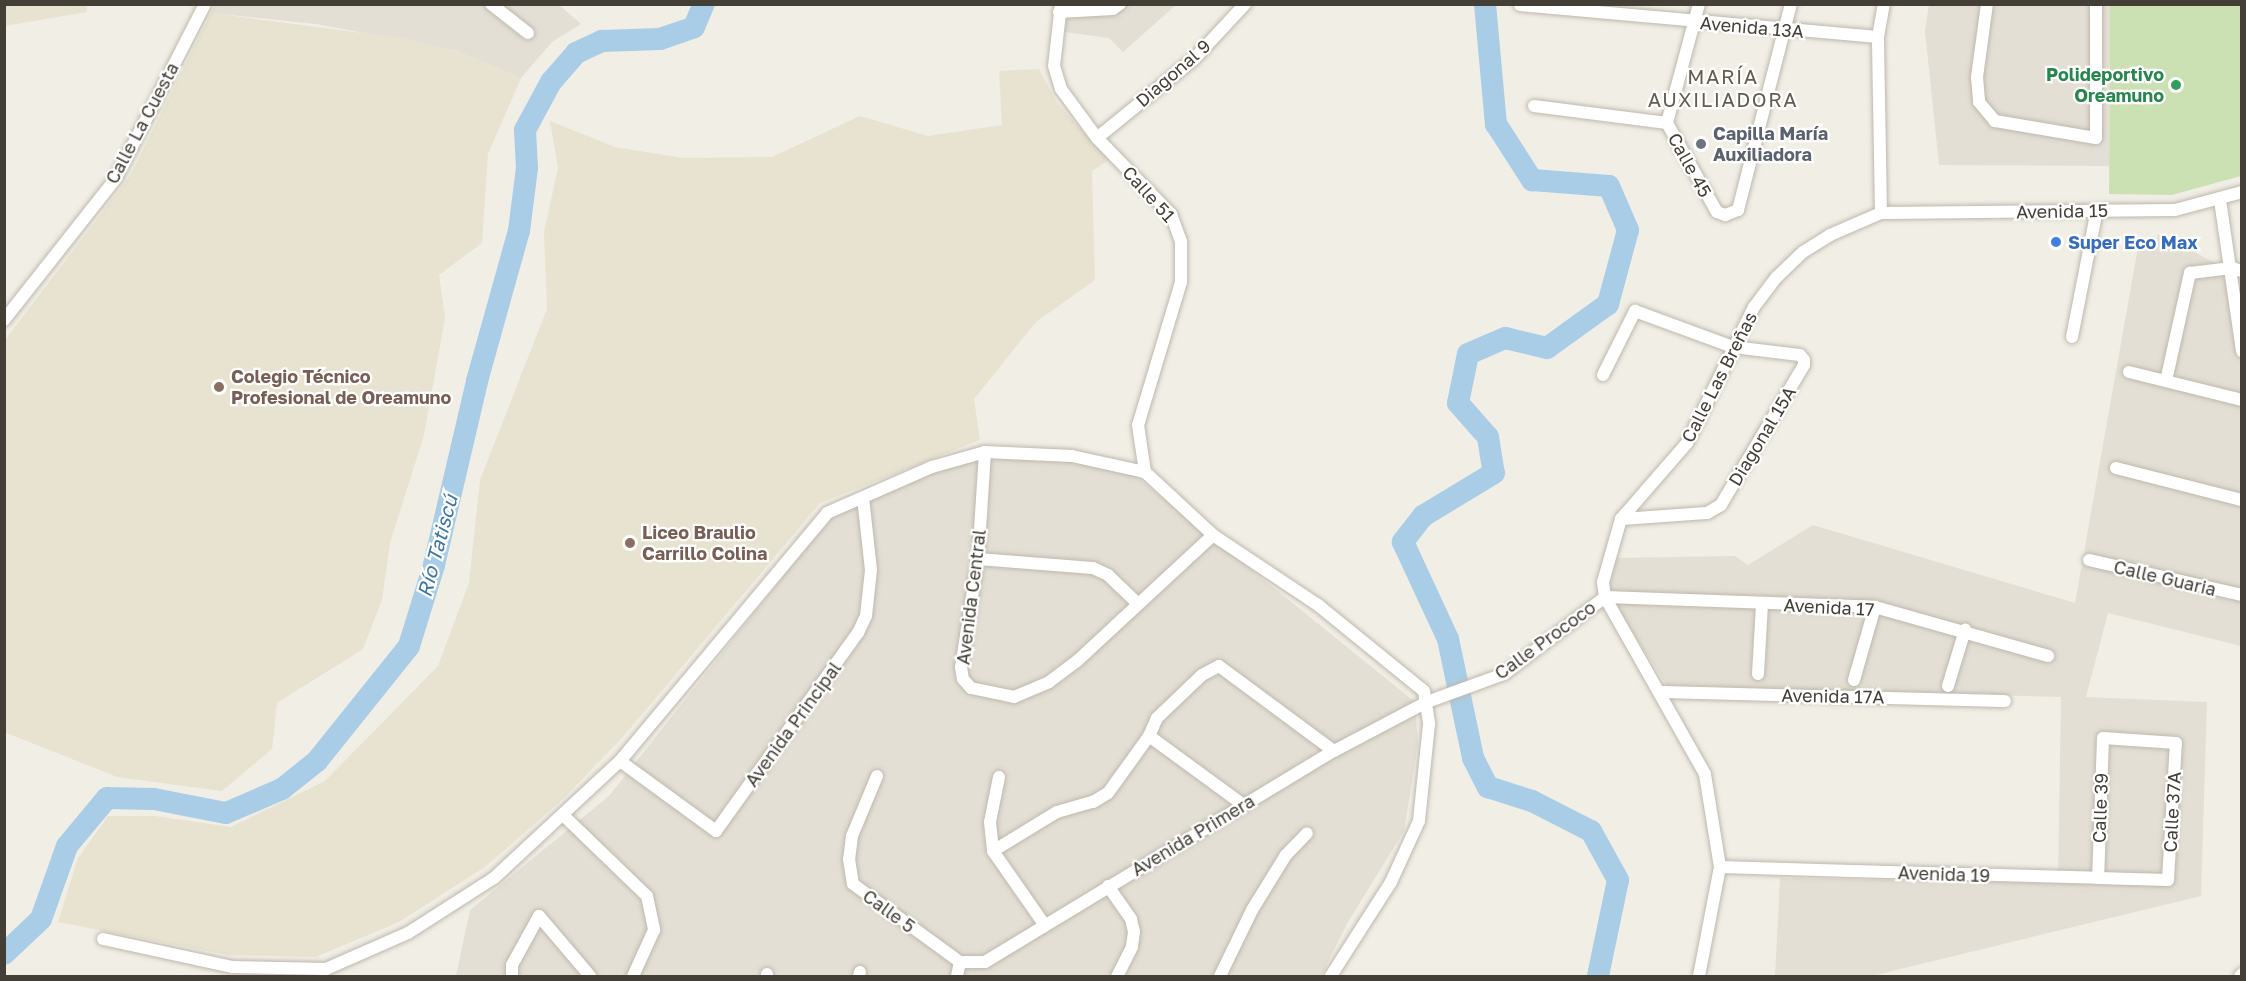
<!DOCTYPE html>
<html>
<head>
<meta charset="utf-8">
<style>
  body { margin:0 }
  #map { position:relative; width:2246px; height:981px; overflow:hidden; background:#f1eee6; font-family:"Golos Text",sans-serif }
  div>[style] { position:absolute }
  [style*='--x'] { left:calc(var(--x)*1px); top:calc(var(--y)*1px); width:calc(var(--w)*1px); rotate:calc(var(--a)*1deg) }
  .residential>* { inset:0; background:#e4dfd5 }
  .education>* { inset:0; background:#e8e2d1 }
  .green>* { inset:0; background:#cce1b3 }
  .river>* { height:22px; margin:-11px; padding:0 11px; transform-origin:11px; border-radius:11px; background:#a9cde7 }
  .roads { filter:drop-shadow(0 0 2px #beb8ad) drop-shadow(0 0 2px #beb8ad) }
  .minor>* { height:12px; margin:-6px; padding:0 6px; transform-origin:6px; border-radius:6px; background:#fff }
  .dots>* { width:16px; height:16px; translate:-50% -50%; box-sizing:border-box; border:3px solid #fff; border-radius:50% }
  span { translate:-50% -50%; white-space:nowrap; text-align:center; line-height:1.15; -webkit-text-stroke:4.5px #fff; paint-order:stroke }
  .street-label { font-size:18px; color:#433e36 }
  .leisure-label { font-size:18px; color:#27864d; font-weight:700 }
  .right { translate:-100% -50%; text-align:right }
  .worship-label { font-size:18px; color:#5b616d; font-weight:700 }
  .left { translate:0 -50%; text-align:left }
  .shop-label { font-size:18px; color:#366cbe; font-weight:700 }
  .education-label { font-size:18px; color:#785e54; font-weight:700 }
  .neighbourhood-label { font-size:20px; color:#645c4f; letter-spacing:1.5px }
  .water-label { font-size:20px; color:#3c76a2; font-style:italic }
  .frame { position:absolute; inset:0; border:6px solid #433e36; pointer-events:none }
</style>
</head>
<body>
<div id="map">
  <div class="residential">
    <i style="clip-path:polygon(215px 4px,558px 4px,581px 24px,552px 42px,521px 78px,454px 50px,316px 24px,211px 13px)"></i>
    <i style="clip-path:polygon(1929px 4px,2110px 5px,2109px 166px,1939px 165px,1925px 31px)"></i>
    <i style="clip-path:polygon(1067px 5px,1176px 5px,1123px 52px,1109px 38px,1065px 32px)"></i>
    <i style="clip-path:polygon(2158px 234px,2241px 276px,2241px 646px,2108px 613px,2086px 697px,2207px 702px,2201px 896px,1872px 976px,1775px 976px,1780px 878px,2058px 883px,2061px 697px,1667px 686px,1618px 609px,1610px 585px,1614px 558px,1735px 556px,1748px 565px,1813px 525px,2075px 603px,2138px 247px,2154px 251px)"></i>
    <i style="clip-path:polygon(981px 457px,1077px 461px,1133px 474px,1415px 702px,1418px 744px,1404px 831px,1348px 922px,1321px 976px,456px 976px,470px 910px,609px 796px,829px 518px,933px 472px)"></i>
  </div>
  <div class="education">
    <i style="clip-path:polygon(5px 4px,86px 5px,87px 12px,5px 26px)"></i>
    <i style="clip-path:polygon(211px 13px,401px 38px,454px 50px,521px 78px,488px 154px,482px 243px,439px 275px,445px 318px,424px 435px,390px 543px,382px 600px,363px 649px,277px 703px,272px 749px,222px 791px,117px 777px,4px 732px,5px 340px,130px 176px)"></i>
    <i style="clip-path:polygon(1039px 69px,1057px 103px,1109px 160px,1092px 171px,1095px 280px,1036px 322px,974px 399px,980px 440px,820px 503px,622px 738px,562px 800px,485px 867px,399px 922px,316px 957px,228px 955px,58px 922px,78px 858px,108px 816px,155px 816px,231px 827px,325px 781px,438px 666px,469px 583px,480px 480px,547px 309px,544px 232px,558px 168px,550px 121px,615px 147px,683px 158px,772px 157px,860px 116px,928px 136px,1002px 125px,999px 71px)"></i>
  </div>
  <div class="green">
    <i style="clip-path:polygon(2110px 5px,2241px 5px,2241px 176px,2172px 195px,2109px 194px)"></i>
  </div>
  <div class="river">
    <i style="--x:1485;--y:4;--w:121;--a:84.8"></i>
    <i style="--x:1496;--y:124;--w:67;--a:57.3"></i>
    <i style="--x:1532;--y:180;--w:77;--a:4.5"></i>
    <i style="--x:1609;--y:186;--w:48;--a:66.6"></i>
    <i style="--x:1628;--y:230;--w:77;--a:105.1"></i>
    <i style="--x:1608;--y:304;--w:75;--a:144.2"></i>
    <i style="--x:1547;--y:348;--w:43;--a:-166.6"></i>
    <i style="--x:1505;--y:338;--w:40;--a:156.6"></i>
    <i style="--x:1468;--y:354;--w:50;--a:101.5"></i>
    <i style="--x:1458;--y:403;--w:45;--a:48.6"></i>
    <i style="--x:1488;--y:437;--w:36;--a:81"></i>
    <i style="--x:1494;--y:473;--w:83;--a:148.8"></i>
    <i style="--x:1423;--y:516;--w:33;--a:128"></i>
    <i style="--x:1403;--y:542;--w:107;--a:65.1"></i>
    <i style="--x:1448;--y:639;--w:122;--a:78.1"></i>
    <i style="--x:1473;--y:758;--w:33;--a:63"></i>
    <i style="--x:1488;--y:787;--w:46;--a:17.7"></i>
    <i style="--x:1532;--y:801;--w:66;--a:27"></i>
    <i style="--x:1591;--y:831;--w:56;--a:61.1"></i>
    <i style="--x:1618;--y:880;--w:98;--a:101.8"></i>
    <i style="--x:4;--y:954;--w:51;--a:-43.4"></i>
    <i style="--x:41;--y:919;--w:77;--a:-70.4"></i>
    <i style="--x:67;--y:846;--w:62;--a:-50.2"></i>
    <i style="--x:107;--y:798;--w:47;--a:1.2"></i>
    <i style="--x:154;--y:799;--w:73;--a:11"></i>
    <i style="--x:226;--y:813;--w:61;--a:-23.2"></i>
    <i style="--x:282;--y:789;--w:45;--a:-38.7"></i>
    <i style="--x:317;--y:761;--w:147;--a:-51.3"></i>
    <i style="--x:409;--y:646;--w:85;--a:-72.8"></i>
    <i style="--x:434;--y:565;--w:189;--a:-76.8"></i>
    <i style="--x:477;--y:381;--w:156;--a:-74.4"></i>
    <i style="--x:519;--y:231;--w:64;--a:-82.8"></i>
    <i style="--x:527;--y:168;--w:38;--a:-93"></i>
    <i style="--x:525;--y:130;--w:55;--a:-61.6"></i>
    <i style="--x:551;--y:82;--w:38;--a:-49"></i>
    <i style="--x:576;--y:53;--w:29;--a:-25"></i>
    <i style="--x:602;--y:41;--w:58;--a:-2"></i>
    <i style="--x:660;--y:39;--w:36;--a:-19"></i>
    <i style="--x:694;--y:27;--w:25;--a:-67"></i>
  </div>
  <div class="roads">
    <div class="minor">
      <i style="--x:491;--y:4;--w:47;--a:38.1"></i>
      <i style="--x:1061;--y:4;--w:62;--a:96.4"></i>
      <i style="--x:1054;--y:66;--w:24;--a:73"></i>
      <i style="--x:1061;--y:89;--w:61;--a:53.7"></i>
      <i style="--x:1097;--y:138;--w:106;--a:45.8"></i>
      <i style="--x:1171;--y:214;--w:29;--a:70"></i>
      <i style="--x:1181;--y:241;--w:41;--a:90"></i>
      <i style="--x:1181;--y:282;--w:149;--a:106.7"></i>
      <i style="--x:1138;--y:425;--w:48;--a:81.5"></i>
      <i style="--x:1699;--y:4;--w:123;--a:105.1"></i>
      <i style="--x:1667;--y:123;--w:102;--a:60.7"></i>
      <i style="--x:1717;--y:212;--w:9;--a:21"></i>
      <i style="--x:1725;--y:215;--w:14;--a:-21"></i>
      <i style="--x:1738;--y:210;--w:213;--a:-75.6"></i>
      <i style="--x:1987;--y:4;--w:74;--a:97.8"></i>
      <i style="--x:1977;--y:77;--w:25;--a:85"></i>
      <i style="--x:1979;--y:102;--w:25;--a:50"></i>
      <i style="--x:1995;--y:121;--w:102;--a:9.6"></i>
      <i style="--x:2096;--y:138;--w:134;--a:-90"></i>
      <i style="--x:1520;--y:5;--w:359;--a:5.1"></i>
      <i style="--x:1059;--y:12;--w:54;--a:-3.2"></i>
      <i style="--x:1113;--y:9;--w:9;--a:-36"></i>
      <i style="--x:1534;--y:106;--w:134;--a:7.3"></i>
      <i style="--x:1097;--y:138;--w:127;--a:-39.2"></i>
      <i style="--x:1195;--y:58;--w:74;--a:-47.2"></i>
      <i style="--x:2220;--y:200;--w:153;--a:81.7"></i>
      <i style="--x:1881;--y:213;--w:176;--a:-91"></i>
      <i style="--x:1878;--y:37;--w:34;--a:-80"></i>
      <i style="--x:4;--y:320;--w:181;--a:-51.7"></i>
      <i style="--x:116;--y:178;--w:195;--a:-62.9"></i>
      <i style="--x:2072;--y:337;--w:129;--a:-78.9"></i>
      <i style="--x:2129;--y:372;--w:116;--a:13.9"></i>
      <i style="--x:1603;--y:375;--w:72;--a:-63.4"></i>
      <i style="--x:1635;--y:311;--w:104;--a:20.2"></i>
      <i style="--x:1733;--y:347;--w:67;--a:6.8"></i>
      <i style="--x:1800;--y:355;--w:6;--a:51"></i>
      <i style="--x:1804;--y:360;--w:5;--a:90"></i>
      <i style="--x:1804;--y:365;--w:163;--a:120.7"></i>
      <i style="--x:1721;--y:505;--w:16;--a:150"></i>
      <i style="--x:1707;--y:513;--w:86;--a:176"></i>
      <i style="--x:2166;--y:381;--w:111;--a:-77.5"></i>
      <i style="--x:2190;--y:273;--w:42;--a:-6.8"></i>
      <i style="--x:2232;--y:268;--w:10;--a:17"></i>
      <i style="--x:985;--y:452;--w:107;--a:93.7"></i>
      <i style="--x:978;--y:559;--w:109;--a:98.9"></i>
      <i style="--x:961;--y:667;--w:12;--a:81"></i>
      <i style="--x:963;--y:679;--w:12;--a:48"></i>
      <i style="--x:971;--y:688;--w:44;--a:11.8"></i>
      <i style="--x:1014;--y:697;--w:38;--a:-23"></i>
      <i style="--x:1049;--y:682;--w:35;--a:-37"></i>
      <i style="--x:1077;--y:661;--w:185;--a:-42.8"></i>
      <i style="--x:2116;--y:468;--w:130;--a:14.3"></i>
      <i style="--x:978;--y:559;--w:115;--a:4.5"></i>
      <i style="--x:1093;--y:568;--w:17;--a:25"></i>
      <i style="--x:1108;--y:575;--w:42;--a:44"></i>
      <i style="--x:2089;--y:560;--w:157;--a:12.9"></i>
      <i style="--x:1605;--y:597;--w:270;--a:2.1"></i>
      <i style="--x:1875;--y:607;--w:180;--a:15.8"></i>
      <i style="--x:1758;--y:674;--w:70;--a:-86.7"></i>
      <i style="--x:1854;--y:680;--w:76;--a:-74"></i>
      <i style="--x:1948;--y:686;--w:59;--a:-73.1"></i>
      <i style="--x:1660;--y:692;--w:345;--a:1.5"></i>
      <i style="--x:1149;--y:736;--w:115;--a:36.2"></i>
      <i style="--x:620;--y:761;--w:119;--a:36.1"></i>
      <i style="--x:716;--y:831;--w:244;--a:-54.4"></i>
      <i style="--x:858;--y:633;--w:19;--a:-65"></i>
      <i style="--x:866;--y:616;--w:46;--a:-83.8"></i>
      <i style="--x:871;--y:570;--w:73;--a:-96.3"></i>
      <i style="--x:877;--y:776;--w:65;--a:112.6"></i>
      <i style="--x:852;--y:836;--w:23;--a:97"></i>
      <i style="--x:849;--y:859;--w:25;--a:81"></i>
      <i style="--x:853;--y:884;--w:132;--a:36.1"></i>
      <i style="--x:960;--y:962;--w:25;--a:0"></i>
      <i style="--x:985;--y:962;--w:408;--a:-31.2"></i>
      <i style="--x:1334;--y:751;--w:105;--a:-27.8"></i>
      <i style="--x:1427;--y:702;--w:82;--a:-20"></i>
      <i style="--x:1504;--y:674;--w:127;--a:-37.3"></i>
      <i style="--x:999;--y:777;--w:46;--a:101.3"></i>
      <i style="--x:990;--y:822;--w:29;--a:84"></i>
      <i style="--x:993;--y:851;--w:89;--a:55.1"></i>
      <i style="--x:563;--y:815;--w:117;--a:44"></i>
      <i style="--x:647;--y:896;--w:35;--a:78"></i>
      <i style="--x:654;--y:930;--w:51;--a:114.5"></i>
      <i style="--x:993;--y:851;--w:75;--a:-31.4"></i>
      <i style="--x:1057;--y:812;--w:37;--a:-16"></i>
      <i style="--x:1093;--y:802;--w:17;--a:-31"></i>
      <i style="--x:1108;--y:793;--w:70;--a:-54.3"></i>
      <i style="--x:1149;--y:736;--w:20;--a:-66"></i>
      <i style="--x:1157;--y:718;--w:62;--a:-43.7"></i>
      <i style="--x:1202;--y:675;--w:19;--a:-28"></i>
      <i style="--x:1219;--y:666;--w:143;--a:36.5"></i>
      <i style="--x:1720;--y:867;--w:132;--a:1.7"></i>
      <i style="--x:1852;--y:871;--w:246;--a:1.6"></i>
      <i style="--x:2098;--y:878;--w:70;--a:1.6"></i>
      <i style="--x:2168;--y:880;--w:137;--a:-86.7"></i>
      <i style="--x:2176;--y:743;--w:73;--a:-176.1"></i>
      <i style="--x:2103;--y:738;--w:140;--a:92"></i>
      <i style="--x:1108;--y:886;--w:40;--a:55.1"></i>
      <i style="--x:1131;--y:919;--w:13;--a:77"></i>
      <i style="--x:1134;--y:932;--w:15;--a:98"></i>
      <i style="--x:1132;--y:947;--w:33;--a:117"></i>
      <i style="--x:103;--y:939;--w:133;--a:12.2"></i>
      <i style="--x:233;--y:967;--w:93;--a:1.2"></i>
      <i style="--x:326;--y:969;--w:90;--a:-23.7"></i>
      <i style="--x:408;--y:933;--w:102;--a:-32.6"></i>
      <i style="--x:494;--y:878;--w:172;--a:-42.9"></i>
      <i style="--x:620;--y:761;--w:323;--a:-50.1"></i>
      <i style="--x:827;--y:513;--w:115;--a:-23.7"></i>
      <i style="--x:932;--y:467;--w:55;--a:-15.8"></i>
      <i style="--x:985;--y:452;--w:87;--a:2.6"></i>
      <i style="--x:1072;--y:456;--w:75;--a:12.4"></i>
      <i style="--x:1145;--y:472;--w:93;--a:42.8"></i>
      <i style="--x:1213;--y:535;--w:126;--a:33.7"></i>
      <i style="--x:1318;--y:605;--w:136;--a:39.1"></i>
      <i style="--x:1424;--y:691;--w:33;--a:81"></i>
      <i style="--x:1429;--y:724;--w:98;--a:95.9"></i>
      <i style="--x:1419;--y:821;--w:67;--a:114.7"></i>
      <i style="--x:1391;--y:882;--w:112;--a:122.6"></i>
      <i style="--x:512;--y:976;--w:11;--a:-90"></i>
      <i style="--x:512;--y:965;--w:56;--a:-61.1"></i>
      <i style="--x:539;--y:916;--w:79;--a:49.6"></i>
      <i style="--x:767;--y:976;--w:2;--a:-90"></i>
      <i style="--x:859;--y:976;--w:4;--a:-76"></i>
      <i style="--x:957;--y:976;--w:14;--a:-78"></i>
      <i style="--x:1220;--y:976;--w:73;--a:-64.1"></i>
      <i style="--x:1252;--y:910;--w:65;--a:-58.3"></i>
      <i style="--x:1286;--y:855;--w:30;--a:-46"></i>
      <i style="--x:1699;--y:976;--w:111;--a:-79.1"></i>
      <i style="--x:1720;--y:867;--w:94;--a:-99.2"></i>
      <i style="--x:1705;--y:774;--w:203;--a:-119.5"></i>
      <i style="--x:1605;--y:597;--w:15;--a:-98"></i>
      <i style="--x:1603;--y:582;--w:66;--a:-74.1"></i>
      <i style="--x:1621;--y:519;--w:101;--a:-49"></i>
      <i style="--x:1687;--y:443;--w:152;--a:-63.8"></i>
      <i style="--x:1754;--y:307;--w:38;--a:-53"></i>
      <i style="--x:1777;--y:277;--w:36;--a:-44"></i>
      <i style="--x:1803;--y:252;--w:32;--a:-32"></i>
      <i style="--x:1830;--y:235;--w:56;--a:-23.3"></i>
      <i style="--x:1881;--y:213;--w:294;--a:-0.6"></i>
      <i style="--x:2175;--y:210;--w:69;--a:-15"></i>
      <i style="--x:2240;--y:976;--w:3;--a:-45"></i>
    </div>
  </div>
  <div class="dots">
    <i style="left:2176px;top:85px;background:#2e9e5b"></i>
    <i style="left:1701px;top:144px;background:#6b7280"></i>
    <i style="left:2056px;top:242px;background:#3f7fe0"></i>
    <i style="left:219px;top:387px;background:#8d6e63"></i>
    <i style="left:630px;top:543px;background:#8d6e63"></i>
  </div>
  <div class="street-label">
    <span style="left:1752px;top:27px;rotate:5deg">Avenida 13A</span>
    <span style="left:1173px;top:73px;rotate:-41deg">Diagonal 9</span>
    <span style="left:142px;top:123px;rotate:-62deg">Calle La Cuesta</span>
    <span style="left:1690px;top:165px;rotate:61deg">Calle 45</span>
    <span style="left:1149px;top:194px;rotate:48deg">Calle 51</span>
    <span style="left:2062px;top:211px;rotate:-1deg">Avenida 15</span>
    <span style="left:1719px;top:377px;rotate:-63deg">Calle Las Breñas</span>
    <span style="left:1762px;top:436px;rotate:-59deg">Diagonal 15A</span>
    <span style="left:2165px;top:578px;rotate:13deg">Calle Guaria</span>
    <span style="left:971px;top:597px;rotate:-83deg">Avenida Central</span>
    <span style="left:1829px;top:607px;rotate:3deg">Avenida 17</span>
    <span style="left:1545px;top:640px;rotate:-36deg">Calle Prococo</span>
    <span style="left:1833px;top:696px;rotate:1deg">Avenida 17A</span>
    <span style="left:793px;top:724px;rotate:-54deg">Avenida Principal</span>
    <span style="left:2100px;top:808px;rotate:-88deg">Calle 39</span>
    <span style="left:2172px;top:812px;rotate:-87deg">Calle 37A</span>
    <span style="left:1193px;top:835px;rotate:-31deg">Avenida Primera</span>
    <span style="left:1944px;top:874px;rotate:2deg">Avenida 19</span>
    <span style="left:889px;top:911px;rotate:36deg">Calle 5</span>
  </div>
  <div class="leisure-label">
    <span class="right" style="left:2164px;top:85px">Polideportivo<br>Oreamuno</span>
  </div>
  <div class="worship-label">
    <span class="left" style="left:1713px;top:144px">Capilla María<br>Auxiliadora</span>
  </div>
  <div class="shop-label">
    <span class="left" style="left:2068px;top:242px">Super Eco Max</span>
  </div>
  <div class="education-label">
    <span class="left" style="left:231px;top:387px">Colegio Técnico<br>Profesional de Oreamuno</span>
    <span class="left" style="left:642px;top:543px">Liceo Braulio<br>Carrillo Colina</span>
  </div>
  <div class="neighbourhood-label">
    <span style="left:1723px;top:88px">MARÍA<br>AUXILIADORA</span>
  </div>
  <div class="water-label">
    <span style="left:437px;top:546px;rotate:-75deg">Río Tatiscú</span>
  </div>
  <div class="frame"></div>
</div>
</body>
</html>
